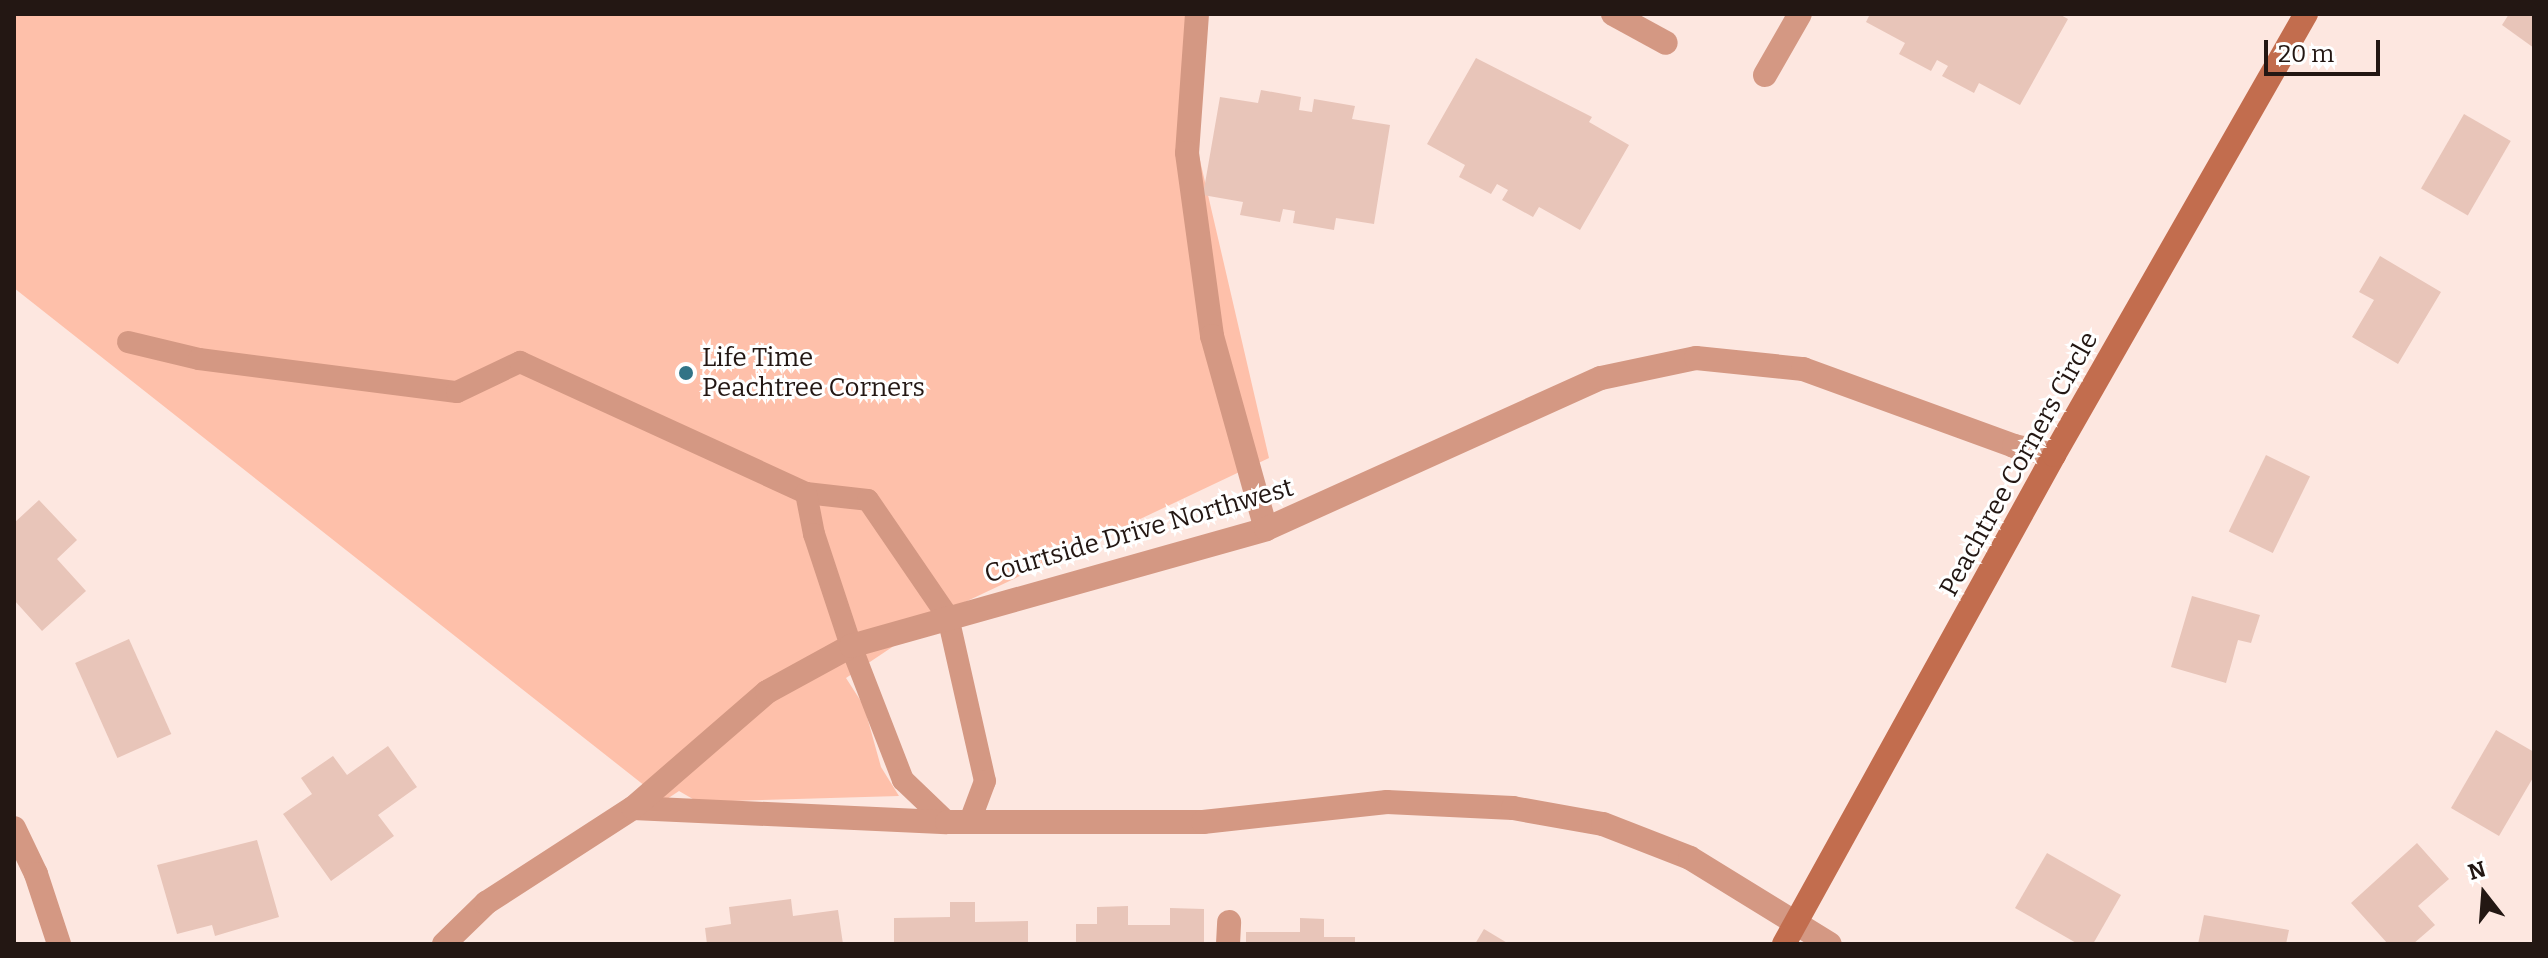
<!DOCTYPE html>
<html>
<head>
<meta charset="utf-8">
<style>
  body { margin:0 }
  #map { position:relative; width:2548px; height:958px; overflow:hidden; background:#fde7e0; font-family:Bitter,serif }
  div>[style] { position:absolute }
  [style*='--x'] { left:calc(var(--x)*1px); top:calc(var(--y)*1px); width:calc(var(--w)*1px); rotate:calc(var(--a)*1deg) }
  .green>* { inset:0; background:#fec0aa }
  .building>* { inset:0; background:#e8c5b9; transform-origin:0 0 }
  .lane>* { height:22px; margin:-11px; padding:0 11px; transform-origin:11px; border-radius:11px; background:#d49883 }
  .street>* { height:24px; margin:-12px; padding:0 12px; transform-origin:12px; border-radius:12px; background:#d49883 }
  .secondary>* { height:24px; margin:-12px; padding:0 12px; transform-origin:12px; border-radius:12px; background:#c26d4e }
  .dots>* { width:22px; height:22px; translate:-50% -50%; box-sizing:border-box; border:4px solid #fff; border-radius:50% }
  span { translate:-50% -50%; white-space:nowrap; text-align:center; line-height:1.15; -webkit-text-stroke:6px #fff; paint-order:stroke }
  .poi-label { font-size:26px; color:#231713 }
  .left { translate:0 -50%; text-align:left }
  .street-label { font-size:26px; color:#231713 }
  .frame { position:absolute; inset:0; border:16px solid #231713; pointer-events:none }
  .north { position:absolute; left:2444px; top:854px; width:80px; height:80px; -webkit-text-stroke:6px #fff; paint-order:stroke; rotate:343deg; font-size:22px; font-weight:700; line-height:32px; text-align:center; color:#231713 }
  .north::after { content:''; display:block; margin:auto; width:28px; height:36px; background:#231713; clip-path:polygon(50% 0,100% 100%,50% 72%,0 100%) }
  .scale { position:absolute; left:2264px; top:40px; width:116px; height:36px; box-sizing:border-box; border:4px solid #231713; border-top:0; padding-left:10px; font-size:24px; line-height:28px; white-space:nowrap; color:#231713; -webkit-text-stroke:6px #fff; paint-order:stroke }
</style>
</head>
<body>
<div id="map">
  <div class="green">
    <i style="clip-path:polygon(14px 14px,1199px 14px,1189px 113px,1269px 458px,946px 611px,846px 678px,864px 706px,881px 767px,899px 796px,698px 802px,679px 791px,664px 801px,14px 288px)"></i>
  </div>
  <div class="building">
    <i style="clip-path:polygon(1870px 14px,2059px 14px,2068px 19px,2020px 105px,1979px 83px,1974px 93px,1942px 76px,1948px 66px,1937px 60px,1931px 71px,1899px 54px,1905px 43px,1866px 22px)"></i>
    <i style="clip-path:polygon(2509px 14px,2534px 14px,2534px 48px,2502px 25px)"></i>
    <i style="clip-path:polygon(1476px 58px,1592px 117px,1589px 122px,1629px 145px,1580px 230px,1539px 207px,1533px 217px,1502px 200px,1508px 190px,1497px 184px,1491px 194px,1459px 177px,1465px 165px,1427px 144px)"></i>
    <i style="clip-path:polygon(1261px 90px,1301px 97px,1299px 110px,1312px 112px,1314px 99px,1355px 106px,1352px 119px,1390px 125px,1374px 224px,1336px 218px,1334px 230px,1293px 223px,1295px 211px,1283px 209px,1280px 222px,1240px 215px,1243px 202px,1203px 195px,1220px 97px,1258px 103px)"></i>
    <i style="left:2464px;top:114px;width:54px;height:86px;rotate:30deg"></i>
    <i style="clip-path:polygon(2380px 256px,2441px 292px,2398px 364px,2352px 337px,2374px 300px,2359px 292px)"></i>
    <i style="left:2266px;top:455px;width:49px;height:85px;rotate:26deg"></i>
    <i style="clip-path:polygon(39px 500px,77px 540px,57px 559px,86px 591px,42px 631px,14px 600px,14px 523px)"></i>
    <i style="clip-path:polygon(2192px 596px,2260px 615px,2251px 643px,2238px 640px,2226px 683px,2171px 667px)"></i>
    <i style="left:129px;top:639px;width:104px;height:59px;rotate:66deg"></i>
    <i style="clip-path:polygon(2496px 730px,2534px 752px,2534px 776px,2499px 836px,2451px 808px)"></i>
    <i style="clip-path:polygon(388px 746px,417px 787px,378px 815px,394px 836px,331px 881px,283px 814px,312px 794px,301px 778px,333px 756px,347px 775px)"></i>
    <i style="clip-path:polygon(257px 840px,279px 917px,215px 936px,212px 925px,177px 934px,157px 865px)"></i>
    <i style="clip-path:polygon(2417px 843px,2449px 879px,2418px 906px,2435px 925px,2413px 944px,2388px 944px,2351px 903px)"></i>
    <i style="clip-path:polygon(2047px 853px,2121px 895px,2093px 944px,2078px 944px,2015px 908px)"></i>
    <i style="clip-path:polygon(791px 899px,793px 916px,838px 910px,843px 944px,707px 944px,705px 928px,731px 924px,729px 907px)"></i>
    <i style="clip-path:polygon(950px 902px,975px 902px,975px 922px,1028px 921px,1028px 944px,894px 944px,894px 918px,950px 917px)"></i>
    <i style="clip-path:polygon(1128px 906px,1128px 925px,1170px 925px,1170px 908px,1204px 909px,1204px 944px,1076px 944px,1076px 924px,1097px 924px,1097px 907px)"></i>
    <i style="clip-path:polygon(2204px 915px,2289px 930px,2286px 944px,2198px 944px)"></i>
    <i style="clip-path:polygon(1300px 918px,1324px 919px,1324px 937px,1355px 937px,1355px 944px,1246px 944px,1246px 932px,1300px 932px)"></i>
    <i style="clip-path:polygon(1484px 929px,1509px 944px,1475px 944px)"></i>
  </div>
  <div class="lane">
    <i style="--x:128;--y:342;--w:73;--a:13.5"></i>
    <i style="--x:199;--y:359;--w:260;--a:7.3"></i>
    <i style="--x:457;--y:392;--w:70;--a:-25.5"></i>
    <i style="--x:520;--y:362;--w:315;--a:24.6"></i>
    <i style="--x:806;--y:493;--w:62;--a:6.4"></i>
    <i style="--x:868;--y:500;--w:142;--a:55.6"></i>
    <i style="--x:948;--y:617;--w:168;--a:77.3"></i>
    <i style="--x:985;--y:781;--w:43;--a:110.6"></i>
    <i style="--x:806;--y:493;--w:42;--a:79"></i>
    <i style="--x:814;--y:534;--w:118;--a:71.7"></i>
    <i style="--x:851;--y:646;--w:144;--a:68.8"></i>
    <i style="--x:903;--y:780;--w:61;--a:43.7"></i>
  </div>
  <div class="street">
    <i style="--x:1197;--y:14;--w:139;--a:94.1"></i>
    <i style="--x:1187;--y:153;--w:185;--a:82.2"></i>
    <i style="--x:1212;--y:336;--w:200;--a:74.4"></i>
    <i style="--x:1613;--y:14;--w:60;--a:28.7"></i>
    <i style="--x:1765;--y:75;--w:70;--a:-60.2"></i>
    <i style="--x:633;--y:808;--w:314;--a:2.6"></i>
    <i style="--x:947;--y:822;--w:256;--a:0"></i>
    <i style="--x:1203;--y:822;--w:185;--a:-6.2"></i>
    <i style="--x:1387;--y:802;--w:126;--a:2.7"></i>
    <i style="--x:1513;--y:808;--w:91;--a:10.1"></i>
    <i style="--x:1603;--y:824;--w:93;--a:21.3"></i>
    <i style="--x:1690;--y:858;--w:164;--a:31.6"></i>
    <i style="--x:14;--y:828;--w:51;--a:64.4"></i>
    <i style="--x:36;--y:874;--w:74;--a:71.8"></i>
    <i style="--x:444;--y:944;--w:59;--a:-44.3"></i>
    <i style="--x:486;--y:903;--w:175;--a:-32.9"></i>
    <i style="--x:633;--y:808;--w:177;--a:-40.9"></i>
    <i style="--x:767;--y:692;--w:96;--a:-28.7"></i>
    <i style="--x:851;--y:646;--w:431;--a:-15.7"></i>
    <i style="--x:1266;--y:529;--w:367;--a:-24.3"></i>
    <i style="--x:1601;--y:378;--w:97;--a:-11.9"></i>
    <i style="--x:1696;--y:358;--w:108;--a:5.9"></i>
    <i style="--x:1803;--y:369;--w:225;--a:20"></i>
    <i style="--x:2014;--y:446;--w:41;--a:12.7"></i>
    <i style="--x:1228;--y:944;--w:22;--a:-87"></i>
  </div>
  <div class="secondary">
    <i style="--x:1784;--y:944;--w:559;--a:-61.09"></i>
    <i style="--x:2054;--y:455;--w:508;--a:-60.26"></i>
  </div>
  <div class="dots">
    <i style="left:686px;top:373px;background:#327386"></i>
  </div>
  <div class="poi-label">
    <span class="left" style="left:702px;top:373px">Life Time<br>Peachtree Corners</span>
  </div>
  <div class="street-label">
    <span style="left:2019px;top:464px;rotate:-61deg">Peachtree Corners Circle</span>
    <span style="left:1139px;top:531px;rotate:-16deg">Courtside Drive Northwest</span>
  </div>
  <div class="frame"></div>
  <div class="north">N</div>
  <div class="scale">20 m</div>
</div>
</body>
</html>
